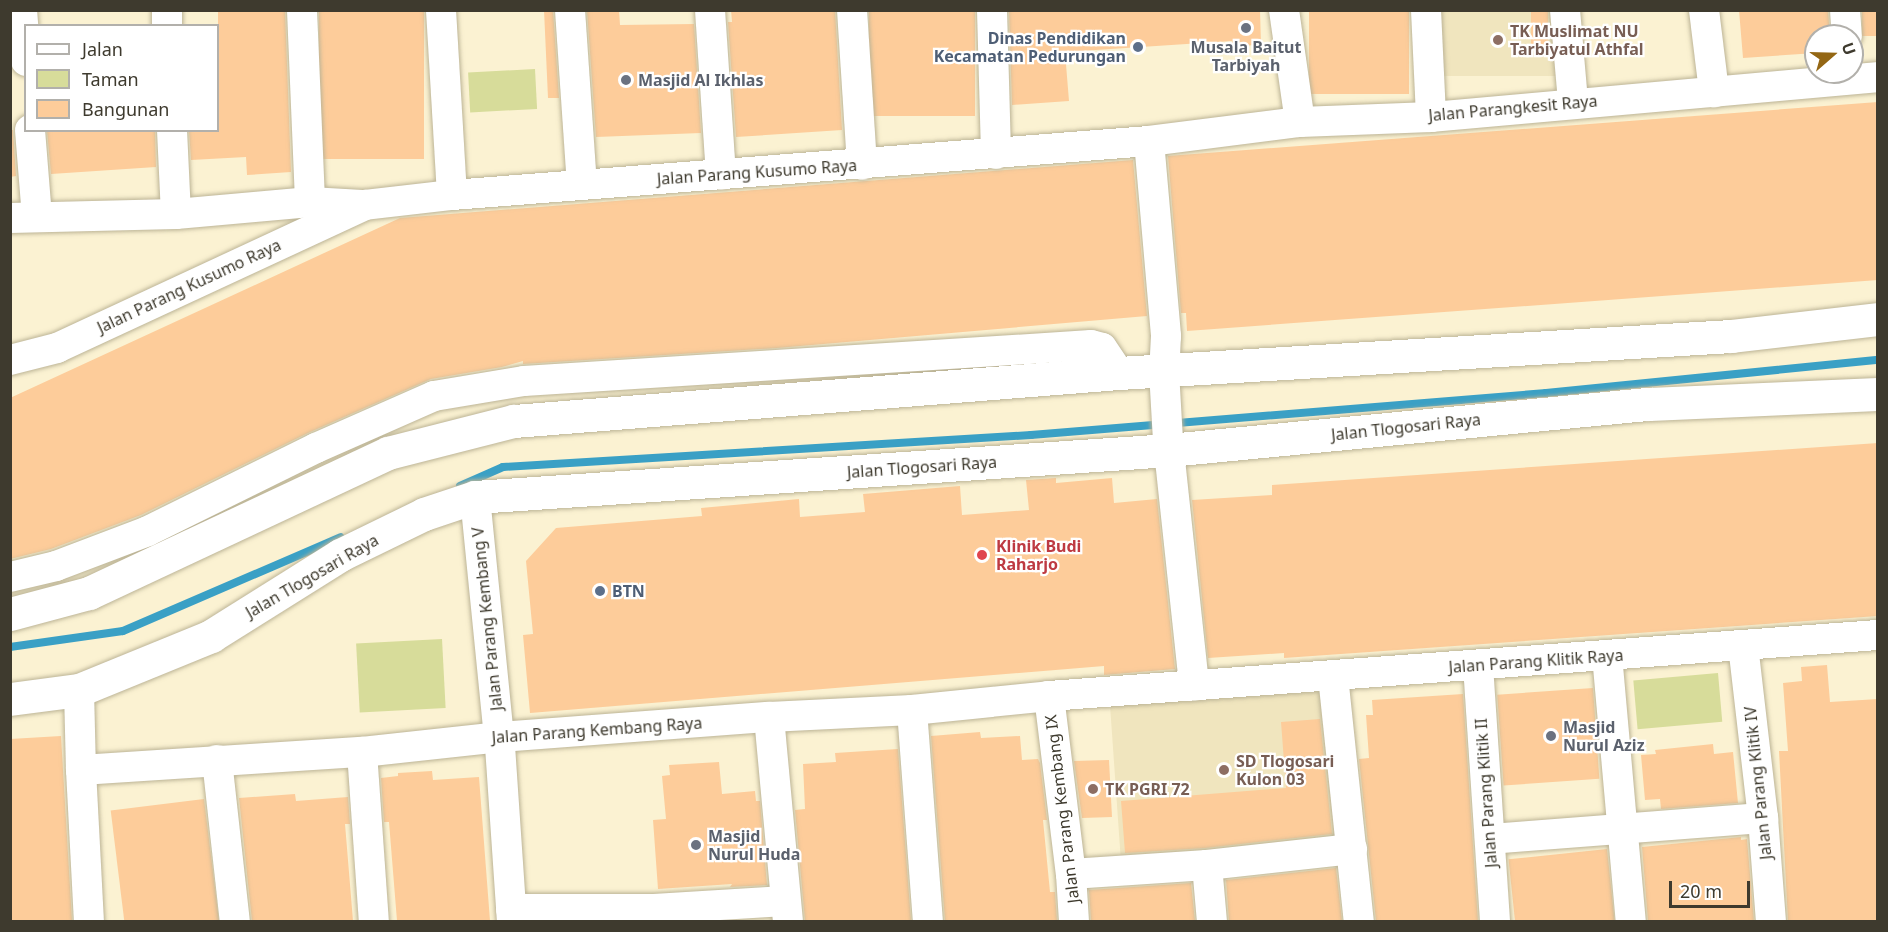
<!DOCTYPE html>
<html>
<head>
<meta charset="utf-8">
<style>
  body { margin:0 }
  #map { position:relative; width:1888px; height:932px; overflow:hidden; background:#fbf2d2; font-family:"Noto Sans",sans-serif }
  div>[style] { position:absolute }
  [style*='--x'] { left:calc(var(--x)*1px); top:calc(var(--y)*1px); width:calc(var(--w)*1px); rotate:calc(var(--a)*1deg) }
  .built>* { inset:0; background:#f0e5be; transform-origin:0 0 }
  .green>* { inset:0; background:#d7dc9a; transform-origin:0 0 }
  .stream>* { height:8px; margin:-4px; padding:0 4px; transform-origin:4px; border-radius:4px; background:#3aa0c5 }
  .building>* { inset:0; background:#fdcc9a; transform-origin:0 0 }
  .roads { filter:drop-shadow(0 0 2px #bcb496) drop-shadow(0 0 2px #bcb496) }
  .street>* { height:30px; margin:-15px; padding:0 15px; transform-origin:15px; border-radius:15px; background:#fff }
  .secondary>* { height:33px; margin:-16.5px; padding:0 16.5px; transform-origin:16.5px; border-radius:16.5px; background:#fff }
  .dots>* { width:16px; height:16px; translate:-50% -50%; box-sizing:border-box; border:3px solid #fff; border-radius:50% }
  span { translate:-50% -50%; white-space:nowrap; text-align:center; line-height:1.15; -webkit-text-stroke:4.5px #fff; paint-order:stroke }
  .education-label { font-size:16px; color:#785e54; font-weight:700 }
  .left { translate:0 -50%; text-align:left }
  .service-label { font-size:16px; color:#4e5e75; font-weight:700 }
  .right { translate:-100% -50%; text-align:right }
  .worship-label { font-size:16px; color:#5b616d; font-weight:700 }
  .street-label { font-size:16px; color:#3e3a2e }
  .health-label { font-size:16px; color:#be3a42; font-weight:700 }
  .frame { position:absolute; inset:0; border:12px solid #3e3a2e; pointer-events:none }
  .legend { position:absolute; left:24px; top:24px; width:195px; height:108px; box-sizing:border-box; background:#fff; border:2px solid #b2b0ab; margin:0; padding:8px 10px; list-style:none; font-size:18px; color:#3e3a2e }
  .legend li { display:flex; align-items:center; gap:12px; height:30px }
  .legend b { width:30px; border:2px solid #b2b0ab }
  .north { position:absolute; left:1804px; top:24px; width:60px; height:60px; box-sizing:border-box; background:#fff; border:2px solid #b2b0ab; border-radius:50%; rotate:70deg; font-size:16px; font-weight:700; line-height:24px; text-align:center; color:#3e3a2e }
  .north::after { content:''; display:block; margin:auto; width:21px; height:27px; background:#946714; clip-path:polygon(50% 0,100% 100%,50% 72%,0 100%) }
  .scale { position:absolute; left:1669px; top:881px; width:81px; height:27px; box-sizing:border-box; border:3px solid #3e3a2e; border-top:0; padding-left:8px; font-size:18px; line-height:21px; white-space:nowrap; color:#3e3a2e; -webkit-text-stroke:4px #fff; paint-order:stroke }
</style>
</head>
<body>
<div id="map">
  <div class="built">
    <i style="left:1434px;top:11px;width:125px;height:65px"></i>
    <i style="left:1327px;top:683px;width:159px;height:218px;rotate:86deg"></i>
  </div>
  <div class="green">
    <i style="left:535px;top:69px;width:40px;height:67px;rotate:87deg"></i>
    <i style="left:442px;top:639px;width:69px;height:86px;rotate:87deg"></i>
    <i style="left:1718px;top:673px;width:49px;height:85px;rotate:85deg"></i>
  </div>
  <div class="stream">
    <i style="--x:460;--y:486;--w:47;--a:-23.8"></i>
    <i style="--x:503;--y:467;--w:529;--a:-3.47"></i>
    <i style="--x:1031;--y:435;--w:517;--a:-4.66"></i>
    <i style="--x:1546;--y:393;--w:334;--a:-5.7"></i>
    <i style="--x:10;--y:647;--w:114;--a:-8.1"></i>
    <i style="--x:123;--y:631;--w:237;--a:-23.3"></i>
  </div>
  <div class="building">
    <i style="clip-path:polygon(218px 10px,285px 10px,291px 172px,247px 175px,246px 157px,191px 160px,189px 130px,218px 130px)"></i>
    <i style="left:319px;top:10px;width:105px;height:149px"></i>
    <i style="clip-path:polygon(544px 10px,553px 10px,559px 98px,548px 98px)"></i>
    <i style="clip-path:polygon(587px 10px,619px 10px,620px 25px,694px 24px,701px 133px,596px 137px)"></i>
    <i style="clip-path:polygon(731px 10px,835px 10px,842px 130px,736px 137px,728px 22px,732px 22px)"></i>
    <i style="left:869px;top:10px;width:106px;height:106px"></i>
    <i style="clip-path:polygon(1009px 10px,1260px 10px,1261px 45px,1232px 46px,1232px 41px,1065px 52px,1069px 101px,1012px 105px)"></i>
    <i style="left:1309px;top:10px;width:100px;height:84px"></i>
    <i style="left:1531px;top:10px;width:17px;height:40px"></i>
    <i style="clip-path:polygon(1739px 10px,1828px 10px,1830px 36px,1816px 36px,1816px 53px,1743px 58px)"></i>
    <i style="left:1862px;top:10px;width:16px;height:26px"></i>
    <i style="clip-path:polygon(1878px 102px,1878px 280px,1187px 331px,1186px 313px,1181px 313px,1168px 156px)"></i>
    <i style="clip-path:polygon(10px 130px,13px 130px,16px 176px,10px 177px)"></i>
    <i style="clip-path:polygon(47px 130px,155px 130px,156px 167px,51px 174px)"></i>
    <i style="clip-path:polygon(1133px 160px,1147px 316px,777px 348px,523px 364px,523px 361px,502px 367px,431px 379px,308px 433px,141px 515px,51px 549px,10px 559px,10px 398px,400px 218px)"></i>
    <i style="clip-path:polygon(1878px 443px,1878px 616px,1284px 658px,1284px 653px,1208px 658px,1192px 500px,1272px 495px,1272px 485px)"></i>
    <i style="clip-path:polygon(1056px 478px,1056px 483px,1112px 478px,1114px 503px,1157px 499px,1175px 669px,1104px 675px,1104px 666px,530px 713px,523px 635px,533px 634px,526px 561px,556px 528px,702px 516px,701px 508px,799px 499px,800px 517px,865px 512px,863px 494px,960px 486px,962px 515px,1029px 510px,1026px 480px)"></i>
    <i style="clip-path:polygon(1827px 665px,1830px 702px,1878px 699px,1878px 921px,1788px 921px,1779px 751px,1788px 751px,1783px 683px,1802px 681px,1801px 667px)"></i>
    <i style="left:1593px;top:688px;width:91px;height:96px;rotate:86deg"></i>
    <i style="clip-path:polygon(1463px 694px,1478px 921px,1376px 921px,1359px 759px,1369px 758px,1366px 715px,1373px 715px,1372px 700px)"></i>
    <i style="clip-path:polygon(1320px 719px,1332px 834px,1205px 848px,1125px 853px,1121px 801px,1286px 788px,1281px 722px)"></i>
    <i style="clip-path:polygon(980px 732px,981px 738px,1020px 736px,1022px 760px,1038px 759px,1040px 763px,1047px 820px,1043px 820px,1050px 892px,1055px 892px,1057px 921px,945px 921px,931px 736px)"></i>
    <i style="clip-path:polygon(61px 736px,72px 921px,10px 921px,10px 739px)"></i>
    <i style="clip-path:polygon(1713px 744px,1714px 754px,1733px 752px,1738px 803px,1661px 809px,1660px 799px,1645px 800px,1641px 755px,1656px 754px,1655px 750px)"></i>
    <i style="clip-path:polygon(898px 749px,911px 921px,805px 921px,795px 810px,805px 809px,803px 764px,836px 762px,835px 753px)"></i>
    <i style="clip-path:polygon(1109px 760px,1112px 817px,1082px 818px,1074px 761px)"></i>
    <i style="clip-path:polygon(719px 762px,722px 794px,755px 791px,756px 801px,760px 801px,767px 885px,730px 887px,732px 884px,658px 889px,653px 820px,666px 819px,662px 776px,670px 775px,669px 765px)"></i>
    <i style="clip-path:polygon(432px 771px,433px 780px,479px 777px,490px 921px,397px 921px,389px 822px,384px 822px,381px 778px,398px 776px,398px 773px)"></i>
    <i style="clip-path:polygon(295px 794px,296px 801px,348px 797px,350px 824px,345px 824px,353px 921px,252px 921px,239px 798px)"></i>
    <i style="left:204px;top:799px;width:123px;height:94px;rotate:83deg"></i>
    <i style="clip-path:polygon(1741px 837px,1741px 840px,1747px 839px,1754px 921px,1648px 921px,1642px 847px)"></i>
    <i style="left:1607px;top:849px;width:72px;height:99px;rotate:84deg"></i>
    <i style="clip-path:polygon(1336px 868px,1342px 921px,1229px 921px,1226px 880px)"></i>
    <i style="clip-path:polygon(1191px 883px,1195px 921px,1091px 921px,1089px 890px)"></i>
  </div>
  <div class="roads">
    <div class="street">
      <i style="--x:22;--y:10;--w:51;--a:85.5"></i>
      <i style="--x:167;--y:10;--w:16;--a:90"></i>
      <i style="--x:302;--y:10;--w:192;--a:87.6"></i>
      <i style="--x:441;--y:10;--w:185;--a:86.6"></i>
      <i style="--x:570;--y:10;--w:175;--a:86.1"></i>
      <i style="--x:710;--y:10;--w:165;--a:86.2"></i>
      <i style="--x:852;--y:10;--w:155;--a:86.3"></i>
      <i style="--x:992;--y:10;--w:144;--a:88.4"></i>
      <i style="--x:1284;--y:10;--w:113;--a:81.9"></i>
      <i style="--x:1426;--y:10;--w:107;--a:87.3"></i>
      <i style="--x:1565;--y:10;--w:92;--a:85"></i>
      <i style="--x:1704;--y:10;--w:83;--a:83"></i>
      <i style="--x:1845;--y:10;--w:26;--a:86"></i>
      <i style="--x:30;--y:130;--w:87;--a:85.4"></i>
      <i style="--x:172;--y:130;--w:84;--a:87.3"></i>
      <i style="--x:1149;--y:141;--w:196;--a:85"></i>
      <i style="--x:1166;--y:336;--w:35;--a:93"></i>
      <i style="--x:1164;--y:371;--w:70;--a:86.7"></i>
      <i style="--x:1168;--y:441;--w:246;--a:83.9"></i>
      <i style="--x:10;--y:218;--w:166;--a:-1.4"></i>
      <i style="--x:176;--y:214;--w:135;--a:-5.1"></i>
      <i style="--x:310;--y:202;--w:52;--a:3.3"></i>
      <i style="--x:10;--y:360;--w:49;--a:-14.3"></i>
      <i style="--x:57;--y:348;--w:340;--a:-24.9"></i>
      <i style="--x:365;--y:205;--w:88;--a:-6.6"></i>
      <i style="--x:452;--y:195;--w:699;--a:-4.43"></i>
      <i style="--x:1149;--y:141;--w:152;--a:-7.2"></i>
      <i style="--x:1300;--y:122;--w:131;--a:-2.2"></i>
      <i style="--x:1431;--y:117;--w:449;--a:-5.1"></i>
      <i style="--x:475;--y:497;--w:250;--a:84.3"></i>
      <i style="--x:500;--y:746;--w:176;--a:86.1"></i>
      <i style="--x:10;--y:577;--w:47;--a:-13.4"></i>
      <i style="--x:56;--y:566;--w:98;--a:-20.8"></i>
      <i style="--x:148;--y:531;--w:187;--a:-26.3"></i>
      <i style="--x:316;--y:448;--w:129;--a:-23.8"></i>
      <i style="--x:434;--y:396;--w:91;--a:-9.5"></i>
      <i style="--x:524;--y:381;--w:568;--a:-3.63"></i>
      <i style="--x:1091;--y:345;--w:11;--a:15"></i>
      <i style="--x:1102;--y:348;--w:30;--a:56"></i>
      <i style="--x:1743;--y:645;--w:174;--a:83.4"></i>
      <i style="--x:1763;--y:818;--w:104;--a:85.6"></i>
      <i style="--x:1607;--y:655;--w:268;--a:84.9"></i>
      <i style="--x:1478;--y:665;--w:258;--a:86.2"></i>
      <i style="--x:1333;--y:676;--w:247;--a:84"></i>
      <i style="--x:79;--y:690;--w:80;--a:88.6"></i>
      <i style="--x:81;--y:770;--w:282;--a:-3.7"></i>
      <i style="--x:362;--y:752;--w:139;--a:-6.2"></i>
      <i style="--x:500;--y:737;--w:270;--a:-4.3"></i>
      <i style="--x:769;--y:717;--w:143;--a:-2.8"></i>
      <i style="--x:912;--y:710;--w:138;--a:-5.8"></i>
      <i style="--x:1049;--y:696;--w:831;--a:-4.21"></i>
      <i style="--x:1049;--y:696;--w:179;--a:83"></i>
      <i style="--x:1071;--y:874;--w:48;--a:86.4"></i>
      <i style="--x:912;--y:710;--w:213;--a:85.7"></i>
      <i style="--x:769;--y:717;--w:204;--a:84.7"></i>
      <i style="--x:362;--y:752;--w:170;--a:86"></i>
      <i style="--x:217;--y:760;--w:163;--a:83.7"></i>
      <i style="--x:81;--y:770;--w:152;--a:87"></i>
      <i style="--x:1490;--y:839;--w:274;--a:-4.4"></i>
      <i style="--x:1207;--y:865;--w:57;--a:85"></i>
      <i style="--x:1071;--y:874;--w:136;--a:-3.8"></i>
      <i style="--x:1207;--y:865;--w:146;--a:-6.3"></i>
      <i style="--x:511;--y:909;--w:143;--a:0"></i>
      <i style="--x:654;--y:909;--w:131;--a:-3.5"></i>
    </div>
    <div class="secondary">
      <i style="--x:10;--y:614;--w:82;--a:-14.9"></i>
      <i style="--x:89;--y:593;--w:330;--a:-25.1"></i>
      <i style="--x:388;--y:453;--w:130;--a:-14.3"></i>
      <i style="--x:514;--y:421;--w:607;--a:-4.54"></i>
      <i style="--x:1119;--y:373;--w:613;--a:-3.46"></i>
      <i style="--x:1731;--y:336;--w:148;--a:-6.6"></i>
      <i style="--x:10;--y:699;--w:70;--a:-7.4"></i>
      <i style="--x:79;--y:690;--w:143;--a:-22.2"></i>
      <i style="--x:211;--y:636;--w:152;--a:-32.1"></i>
      <i style="--x:340;--y:555;--w:93;--a:-26"></i>
      <i style="--x:424;--y:514;--w:54;--a:-18.4"></i>
      <i style="--x:475;--y:497;--w:696;--a:-3.87"></i>
      <i style="--x:1169;--y:450;--w:482;--a:-5.5"></i>
      <i style="--x:1649;--y:404;--w:229;--a:-2.5"></i>
    </div>
  </div>
  <div class="dots">
    <i style="left:1246px;top:28px;background:#6b7280"></i>
    <i style="left:1498px;top:40px;background:#8d6e63"></i>
    <i style="left:1138px;top:47px;background:#5c6f8a"></i>
    <i style="left:626px;top:80px;background:#6b7280"></i>
    <i style="left:982px;top:555px;background:#e0444e"></i>
    <i style="left:600px;top:591px;background:#5c6f8a"></i>
    <i style="left:1551px;top:736px;background:#6b7280"></i>
    <i style="left:1224px;top:770px;background:#8d6e63"></i>
    <i style="left:1093px;top:789px;background:#8d6e63"></i>
    <i style="left:696px;top:845px;background:#6b7280"></i>
  </div>
  <div class="education-label">
    <span class="left" style="left:1510px;top:40px">TK Muslimat NU<br>Tarbiyatul Athfal</span>
    <span class="left" style="left:1236px;top:770px">SD Tlogosari<br>Kulon 03</span>
    <span class="left" style="left:1105px;top:789px">TK PGRI 72</span>
  </div>
  <div class="service-label">
    <span class="right" style="left:1126px;top:47px">Dinas Pendidikan<br>Kecamatan Pedurungan</span>
    <span class="left" style="left:612px;top:591px">BTN</span>
  </div>
  <div class="worship-label">
    <span style="left:1246px;top:56px">Musala Baitut<br>Tarbiyah</span>
    <span class="left" style="left:638px;top:80px">Masjid Al Ikhlas</span>
    <span class="left" style="left:1563px;top:736px">Masjid<br>Nurul Aziz</span>
    <span class="left" style="left:708px;top:845px">Masjid<br>Nurul Huda</span>
  </div>
  <div class="street-label">
    <span style="left:1513px;top:108px;rotate:-5deg">Jalan Parangkesit Raya</span>
    <span style="left:757px;top:172px;rotate:-4deg">Jalan Parang Kusumo Raya</span>
    <span style="left:189px;top:286px;rotate:-25deg">Jalan Parang Kusumo Raya</span>
    <span style="left:1406px;top:427px;rotate:-6deg">Jalan Tlogosari Raya</span>
    <span style="left:922px;top:467px;rotate:-4deg">Jalan Tlogosari Raya</span>
    <span style="left:312px;top:576px;rotate:-30deg">Jalan Tlogosari Raya</span>
    <span style="left:487px;top:619px;rotate:-96deg">Jalan Parang Kembang V</span>
    <span style="left:1536px;top:661px;rotate:-4deg">Jalan Parang Klitik Raya</span>
    <span style="left:597px;top:730px;rotate:-4deg">Jalan Parang Kembang Raya</span>
    <span style="left:1758px;top:783px;rotate:-96deg">Jalan Parang Klitik IV</span>
    <span style="left:1486px;top:793px;rotate:-94deg">Jalan Parang Klitik II</span>
    <span style="left:1062px;top:809px;rotate:-97deg">Jalan Parang Kembang IX</span>
  </div>
  <div class="health-label">
    <span class="left" style="left:996px;top:555px">Klinik Budi<br>Raharjo</span>
  </div>
  <div class="frame"></div>
  <ul class="legend">
  <li><b style="height:8px;background:#fff"></b>Jalan</li>
  <li><b style="height:16px;background:#d7dc9a"></b>Taman</li>
  <li><b style="height:16px;background:#fdcc9a"></b>Bangunan</li>
  </ul>
  <div class="north">U</div>
  <div class="scale">20 m</div>
</div>
</body>
</html>
